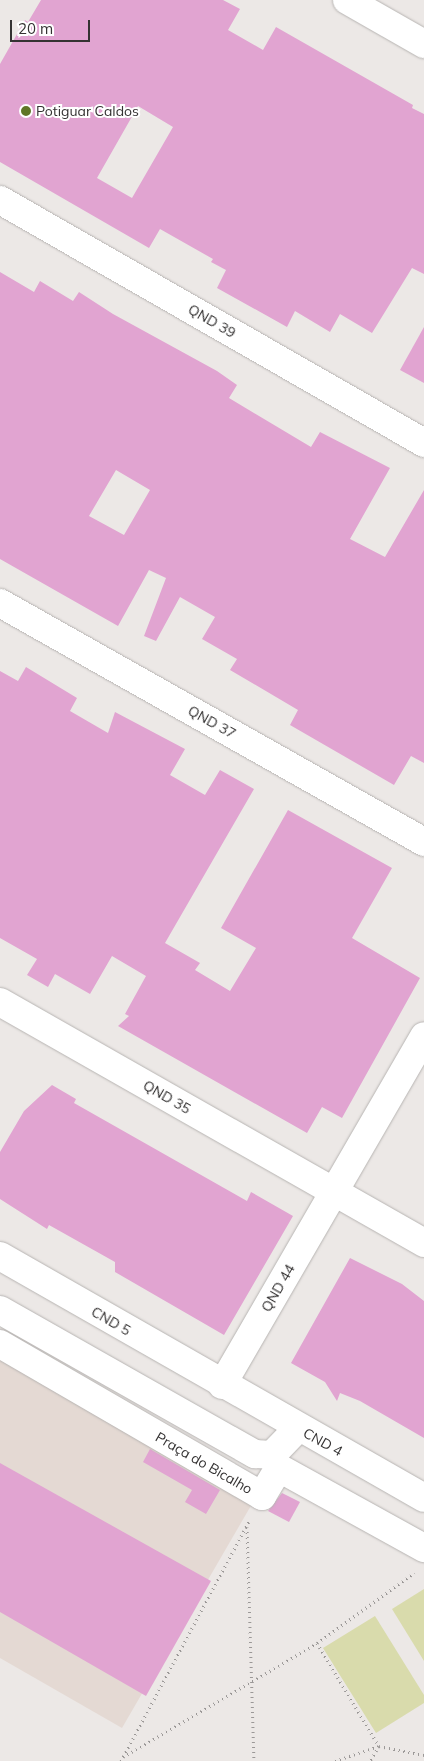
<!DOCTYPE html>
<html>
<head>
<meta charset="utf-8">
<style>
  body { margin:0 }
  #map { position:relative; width:424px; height:1761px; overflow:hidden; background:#ece8e6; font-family:Mulish,sans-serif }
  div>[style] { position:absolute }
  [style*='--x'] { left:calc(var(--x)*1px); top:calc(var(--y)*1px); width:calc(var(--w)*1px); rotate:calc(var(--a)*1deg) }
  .built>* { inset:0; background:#e4d9d3 }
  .green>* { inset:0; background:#d9dbac }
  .building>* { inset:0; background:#e1a4d1 }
  .path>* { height:3px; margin-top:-1.5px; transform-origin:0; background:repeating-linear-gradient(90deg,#9b9897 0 1px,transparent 0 5px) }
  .roads { filter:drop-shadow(0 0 1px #b7b4b2) drop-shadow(0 0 1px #b7b4b2) }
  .minor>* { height:28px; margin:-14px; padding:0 14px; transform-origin:14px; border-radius:14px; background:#fff }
  .dots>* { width:14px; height:14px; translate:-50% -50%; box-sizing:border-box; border:2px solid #fff; border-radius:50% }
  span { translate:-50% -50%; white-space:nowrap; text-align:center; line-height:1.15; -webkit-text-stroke:4px #fff; paint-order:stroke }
  .poi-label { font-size:14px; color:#343232 }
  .left { translate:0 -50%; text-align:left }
  .street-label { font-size:14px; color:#343232 }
  .scale { position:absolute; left:10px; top:20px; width:80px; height:22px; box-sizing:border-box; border:2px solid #343232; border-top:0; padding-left:6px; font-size:15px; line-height:18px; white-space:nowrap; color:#343232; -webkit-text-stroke:4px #fff; paint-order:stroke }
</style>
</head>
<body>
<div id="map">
  <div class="built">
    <i style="clip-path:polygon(0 1350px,256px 1497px,122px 1728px,0 1658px)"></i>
  </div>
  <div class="green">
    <i style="clip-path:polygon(424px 1589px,424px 1661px,392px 1609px)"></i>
    <i style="clip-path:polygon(375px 1616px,424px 1695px,424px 1703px,376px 1733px,323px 1648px)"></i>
  </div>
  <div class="building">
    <i style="clip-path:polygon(evenodd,41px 0,223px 0,240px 9px,228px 30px,263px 50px,276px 27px,413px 105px,412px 108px,424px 114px,424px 274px,412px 268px,372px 333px,340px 314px,330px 332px,295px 311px,287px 327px,217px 288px,226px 270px,211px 262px,213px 259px,160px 229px,149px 248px,0 162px,0 64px,25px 20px,28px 22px,41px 0,138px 106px,173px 127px,132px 198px,97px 178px,138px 106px)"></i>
    <i style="clip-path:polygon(evenodd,0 272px,34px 292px,40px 281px,73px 301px,79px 292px,113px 314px,217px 371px,237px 385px,229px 398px,311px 447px,320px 432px,390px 468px,350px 539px,385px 557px,424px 490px,424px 763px,411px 756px,394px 785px,290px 725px,298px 710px,230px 670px,237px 659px,202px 639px,215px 617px,180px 597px,156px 641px,144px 636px,166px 578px,149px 570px,118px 626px,0 559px,0 272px,116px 470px,150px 490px,124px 535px,89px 516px,116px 470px)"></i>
    <i style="clip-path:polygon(424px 327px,424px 383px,400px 370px)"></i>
    <i style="clip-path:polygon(26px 667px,77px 698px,70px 711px,108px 733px,115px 712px,185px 749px,170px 775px,205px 795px,220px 770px,254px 789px,165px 943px,200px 963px,195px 970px,230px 991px,256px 948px,221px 928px,288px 810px,392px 868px,352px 938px,420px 978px,342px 1118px,322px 1107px,307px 1133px,118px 1026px,129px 1016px,125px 1014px,146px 976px,112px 956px,90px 994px,55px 974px,48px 987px,27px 975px,37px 959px,0 938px,0 671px,18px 681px)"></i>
    <i style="clip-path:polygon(52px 1085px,76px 1099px,74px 1103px,247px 1201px,251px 1192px,293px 1216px,224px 1335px,115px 1272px,115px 1262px,49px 1225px,47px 1229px,0 1199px,0 1152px,24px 1111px)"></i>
    <i style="clip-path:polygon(350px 1258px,402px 1284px,424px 1301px,424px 1438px,360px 1401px,340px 1393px,337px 1401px,325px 1382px,291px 1363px)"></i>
    <i style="clip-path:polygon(150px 1449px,220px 1490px,206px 1514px,185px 1502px,192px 1490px,143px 1462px)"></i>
    <i style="clip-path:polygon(0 1463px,211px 1581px,146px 1696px,0 1612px)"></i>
    <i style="clip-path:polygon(282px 1493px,300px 1502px,289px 1522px,268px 1511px)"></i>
  </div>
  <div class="path">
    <i style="--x:247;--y:1527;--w:234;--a:88.3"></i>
    <i style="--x:317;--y:1643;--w:120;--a:-35.8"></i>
    <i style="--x:123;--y:1757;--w:225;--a:-30.4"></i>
    <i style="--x:317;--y:1643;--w:120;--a:59"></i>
    <i style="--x:379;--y:1746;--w:46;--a:11.3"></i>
    <i style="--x:121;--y:1761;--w:274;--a:-61.9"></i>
    <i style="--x:335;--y:1761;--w:46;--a:-18.8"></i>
    <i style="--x:379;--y:1746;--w:17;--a:121"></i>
  </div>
  <div class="roads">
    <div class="minor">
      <i style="--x:347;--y:0;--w:89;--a:29.7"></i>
      <i style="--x:0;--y:200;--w:489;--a:29.8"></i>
      <i style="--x:0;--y:603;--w:487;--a:29.4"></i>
      <i style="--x:0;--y:1002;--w:488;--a:29.6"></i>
      <i style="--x:0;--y:1256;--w:488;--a:29.7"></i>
      <i style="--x:0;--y:1310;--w:293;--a:29.5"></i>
      <i style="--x:255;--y:1454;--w:17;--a:3"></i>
      <i style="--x:272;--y:1455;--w:37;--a:-46"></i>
      <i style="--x:0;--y:1344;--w:303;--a:30.1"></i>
      <i style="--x:262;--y:1496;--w:33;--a:-59"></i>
      <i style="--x:279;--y:1468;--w:166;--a:28.9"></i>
      <i style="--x:222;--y:1385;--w:403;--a:-59.9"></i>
    </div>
  </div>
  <div class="dots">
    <i style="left:26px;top:111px;background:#607626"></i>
  </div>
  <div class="poi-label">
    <span class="left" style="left:36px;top:111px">Potiguar Caldos</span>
  </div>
  <div class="street-label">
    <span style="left:212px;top:321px;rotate:30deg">QND 39</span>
    <span style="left:212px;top:722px;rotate:29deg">QND 37</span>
    <span style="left:167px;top:1097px;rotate:30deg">QND 35</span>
    <span style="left:278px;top:1288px;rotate:-60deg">QND 44</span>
    <span style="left:111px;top:1321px;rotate:30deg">CND 5</span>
    <span style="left:323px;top:1442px;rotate:29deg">CND 4</span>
    <span style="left:204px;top:1463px;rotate:30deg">Praça do Bicalho</span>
  </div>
  <div class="scale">20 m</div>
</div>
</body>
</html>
